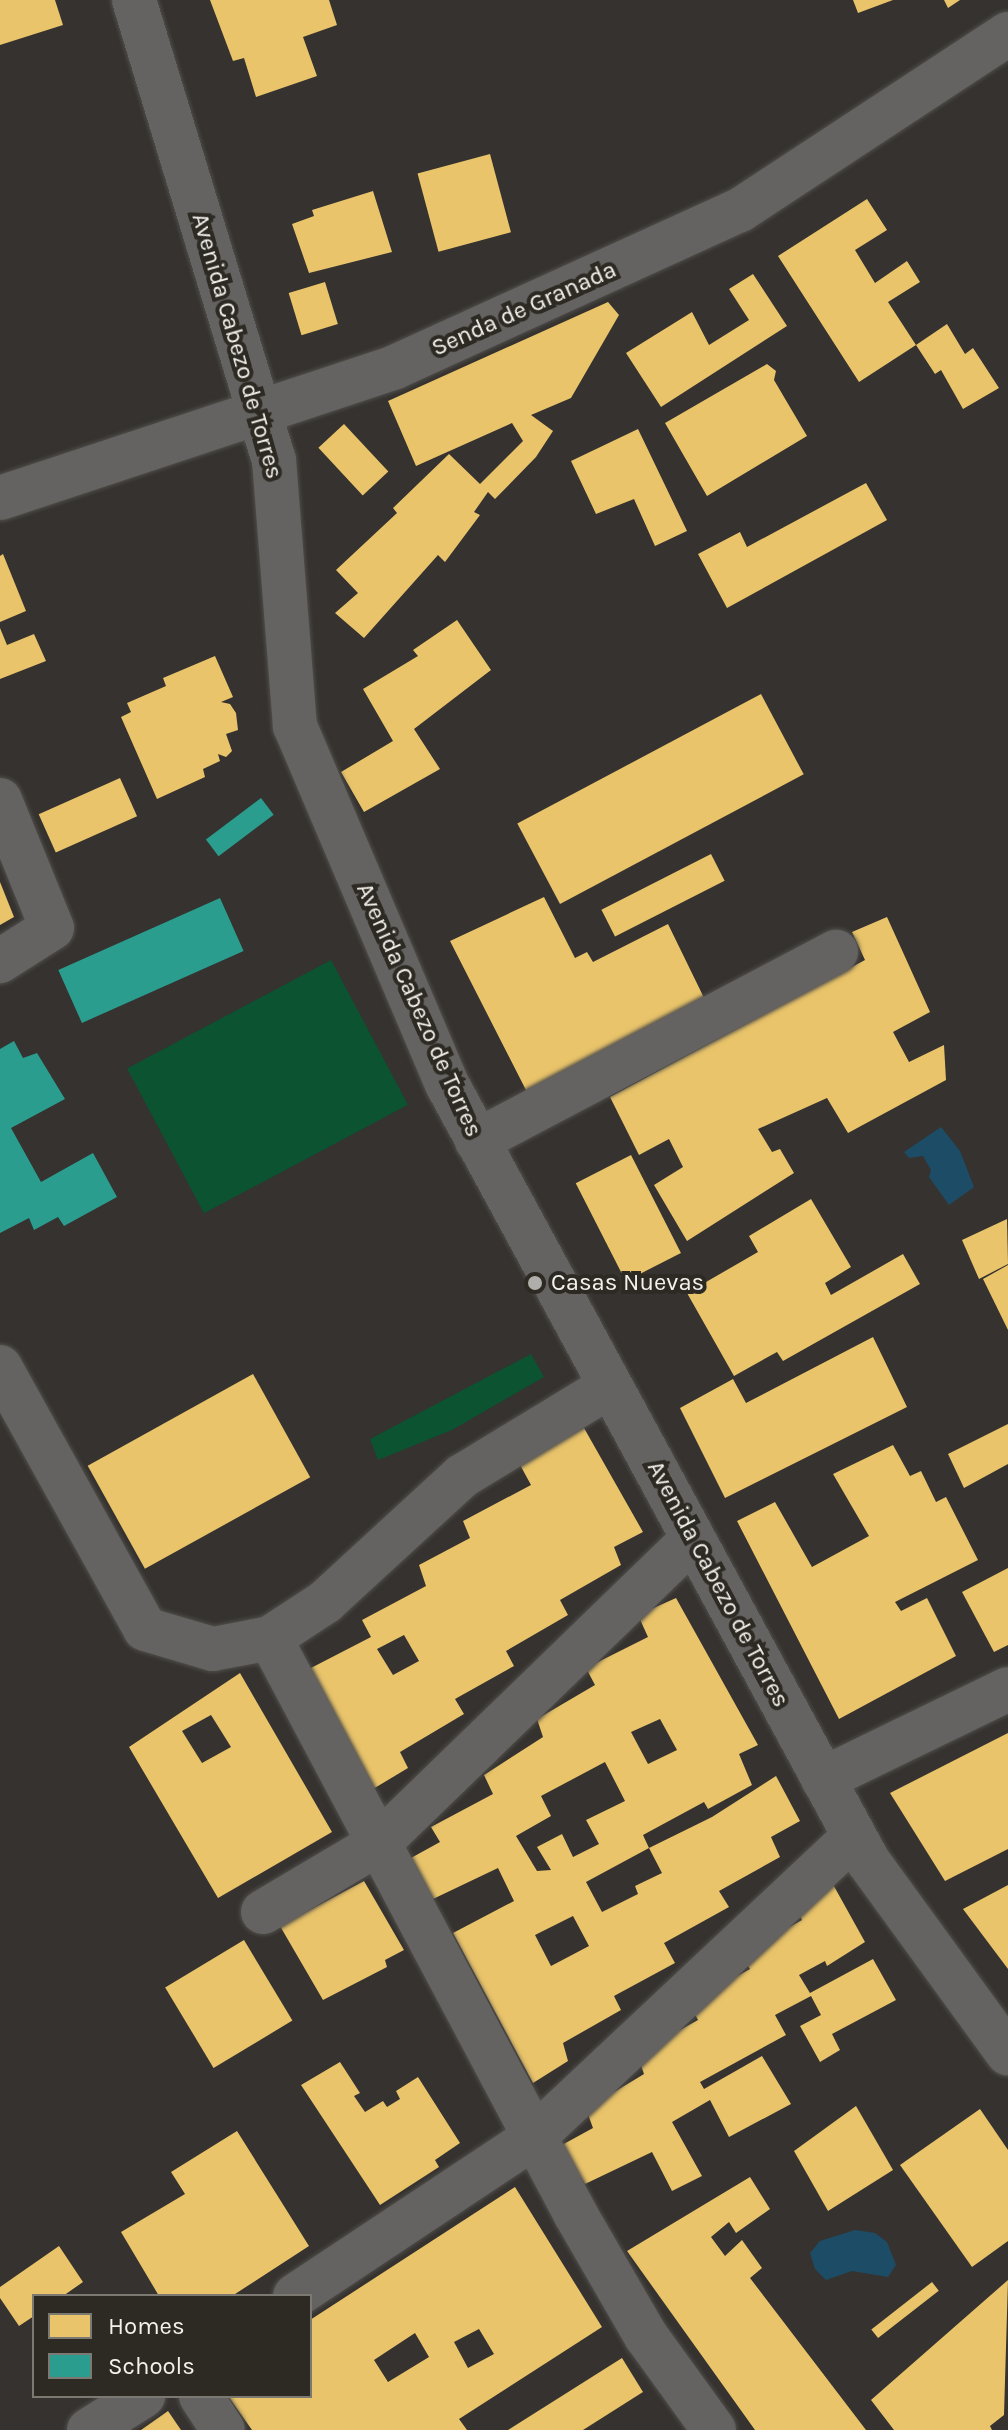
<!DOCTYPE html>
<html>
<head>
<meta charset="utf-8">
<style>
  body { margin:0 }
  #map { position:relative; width:1008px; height:2430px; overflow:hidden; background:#35322f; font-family:Karla,sans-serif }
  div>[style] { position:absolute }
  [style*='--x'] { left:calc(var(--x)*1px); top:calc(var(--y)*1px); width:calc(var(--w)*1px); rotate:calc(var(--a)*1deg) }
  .green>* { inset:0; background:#0b5331; transform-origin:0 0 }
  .water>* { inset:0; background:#1d4d66 }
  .homes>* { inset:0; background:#e9c46a; transform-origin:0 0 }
  .schools>* { inset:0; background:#2a9d8f; transform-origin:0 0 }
  .roads { filter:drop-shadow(0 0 2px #504e4a) drop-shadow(0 0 2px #504e4a) }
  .street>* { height:44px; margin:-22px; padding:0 22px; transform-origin:22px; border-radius:22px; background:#656361 }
  .secondary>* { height:44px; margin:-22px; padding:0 22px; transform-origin:22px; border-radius:22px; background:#656361 }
  .dots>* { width:22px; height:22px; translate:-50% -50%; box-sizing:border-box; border:4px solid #2d2923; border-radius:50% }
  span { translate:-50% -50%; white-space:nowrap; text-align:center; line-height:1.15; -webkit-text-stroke:8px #2d2923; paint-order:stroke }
  .street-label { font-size:24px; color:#f3f1ec }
  .poi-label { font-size:24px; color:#f3f1ec }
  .left { translate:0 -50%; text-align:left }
  .legend { position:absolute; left:32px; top:2294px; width:280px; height:104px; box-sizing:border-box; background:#2d2923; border:2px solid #7c7973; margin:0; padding:10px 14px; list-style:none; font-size:24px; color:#f3f1ec }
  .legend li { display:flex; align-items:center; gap:16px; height:40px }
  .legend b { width:40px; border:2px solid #7c7973 }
</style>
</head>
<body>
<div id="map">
  <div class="green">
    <i style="left:331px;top:960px;width:164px;height:231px;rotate:62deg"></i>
    <i style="clip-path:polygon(531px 1354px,544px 1377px,452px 1430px,378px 1460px,370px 1439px)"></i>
  </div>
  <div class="water">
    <i style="clip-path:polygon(941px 1127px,960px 1151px,974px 1187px,949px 1205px,929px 1177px,931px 1170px,923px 1156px,909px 1158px,904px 1152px)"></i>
    <i style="clip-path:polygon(855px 2230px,875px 2233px,887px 2242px,896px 2265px,888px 2277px,852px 2271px,826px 2280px,815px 2269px,810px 2253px,820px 2241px)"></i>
  </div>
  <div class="homes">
    <i style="clip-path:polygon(0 0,55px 0,63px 25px,0 45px)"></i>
    <i style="clip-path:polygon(210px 0,329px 0,337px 25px,303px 37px,317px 76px,256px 97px,244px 58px,233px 61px)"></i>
    <i style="clip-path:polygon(853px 0,893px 0,858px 13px)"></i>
    <i style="clip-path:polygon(944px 0,960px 0,948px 8px)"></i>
    <i style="left:490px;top:154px;width:81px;height:75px;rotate:75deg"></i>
    <i style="clip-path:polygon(373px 191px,392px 252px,309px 273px,292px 224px,314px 216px,312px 210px)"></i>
    <i style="clip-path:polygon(867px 199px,887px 230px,855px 250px,875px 283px,907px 261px,920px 282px,888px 302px,916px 345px,859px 382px,778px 256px)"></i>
    <i style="clip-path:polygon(753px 274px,787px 326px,661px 407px,626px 353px,692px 312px,709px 345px,749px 320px,729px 289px)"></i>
    <i style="left:325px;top:282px;width:44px;height:38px;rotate:73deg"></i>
    <i style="clip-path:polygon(608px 302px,619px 315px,571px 398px,531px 415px,553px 431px,536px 457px,495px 499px,488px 492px,474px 512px,480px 515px,445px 562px,438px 555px,364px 638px,335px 613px,358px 593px,336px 570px,397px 513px,393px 508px,449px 454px,480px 484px,523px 441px,512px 423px,416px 466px,388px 401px)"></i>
    <i style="clip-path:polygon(947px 324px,965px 354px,973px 348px,999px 388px,963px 409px,941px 370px,935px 374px,916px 345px)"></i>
    <i style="clip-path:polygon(767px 364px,776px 371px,774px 380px,807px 436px,707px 496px,665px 423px)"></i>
    <i style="left:344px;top:424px;width:65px;height:35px;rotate:47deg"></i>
    <i style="clip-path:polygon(638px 429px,687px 531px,655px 546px,634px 499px,596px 514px,571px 461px)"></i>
    <i style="clip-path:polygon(866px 483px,887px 520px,727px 608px,698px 554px,740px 532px,747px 547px)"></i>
    <i style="clip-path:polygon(3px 554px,26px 611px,0 622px,0 556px)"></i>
    <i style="clip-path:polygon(457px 620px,491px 670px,414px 729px,440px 769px,364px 812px,341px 772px,393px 741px,363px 689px,418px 656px,413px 650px)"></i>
    <i style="clip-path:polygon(0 628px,7px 645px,34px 634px,46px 661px,0 679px)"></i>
    <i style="clip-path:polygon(215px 656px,233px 697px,221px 702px,230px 704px,236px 713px,238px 730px,226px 734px,232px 751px,226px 757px,218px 754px,220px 761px,203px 769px,205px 777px,157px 799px,121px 717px,131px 712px,127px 703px,166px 686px,163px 678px)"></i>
    <i style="left:761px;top:694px;width:91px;height:276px;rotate:62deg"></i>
    <i style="left:120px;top:778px;width:42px;height:89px;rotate:66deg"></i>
    <i style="left:711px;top:854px;width:30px;height:123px;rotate:63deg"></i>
    <i style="clip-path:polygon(0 882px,14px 917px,0 925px)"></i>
    <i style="clip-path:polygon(544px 897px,575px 958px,587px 952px,593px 962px,668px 924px,708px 1006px,530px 1098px,450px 941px)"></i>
    <i style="clip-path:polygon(887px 917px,930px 1012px,893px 1032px,909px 1062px,944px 1045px,946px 1080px,848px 1133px,827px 1098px,758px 1129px,772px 1152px,780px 1149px,794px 1173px,687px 1241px,654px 1185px,683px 1167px,669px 1139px,639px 1155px,610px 1097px,865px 960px,852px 932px)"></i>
    <i style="left:631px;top:1155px;width:110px;height:62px;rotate:63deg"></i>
    <i style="clip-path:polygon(811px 1199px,851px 1267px,825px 1283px,831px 1295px,903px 1254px,920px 1284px,783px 1361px,777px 1352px,734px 1376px,687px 1293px,758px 1252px,749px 1236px)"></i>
    <i style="clip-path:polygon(1007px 1219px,1008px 1264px,979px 1279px,962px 1240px)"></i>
    <i style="clip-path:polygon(1008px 1265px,1008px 1330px,983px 1279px)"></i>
    <i style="clip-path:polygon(873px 1337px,907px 1407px,725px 1498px,680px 1408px,733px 1379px,746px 1403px)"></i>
    <i style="left:253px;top:1374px;width:118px;height:189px;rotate:61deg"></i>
    <i style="clip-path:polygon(1008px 1424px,1008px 1464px,964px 1488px,948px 1454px)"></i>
    <i style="clip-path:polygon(evenodd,584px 1428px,643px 1532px,614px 1547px,621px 1565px,560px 1600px,568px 1615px,506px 1651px,514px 1666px,455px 1699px,464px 1714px,400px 1752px,408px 1768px,373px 1789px,309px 1669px,371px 1637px,362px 1620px,426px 1586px,419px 1565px,470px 1538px,463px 1521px,531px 1485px,519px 1463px,584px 1428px,404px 1635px,419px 1661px,393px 1675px,377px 1649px,404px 1635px)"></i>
    <i style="clip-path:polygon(893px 1445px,910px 1476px,921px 1471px,936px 1502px,946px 1497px,978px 1560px,895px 1602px,901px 1611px,927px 1598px,956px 1656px,839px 1719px,737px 1521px,775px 1502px,812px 1567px,869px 1536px,833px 1474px)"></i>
    <i style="clip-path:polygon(1008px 1568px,1008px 1645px,994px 1652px,962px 1592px)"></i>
    <i style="clip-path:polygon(evenodd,676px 1598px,758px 1745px,739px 1754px,752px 1785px,708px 1809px,704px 1802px,643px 1835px,649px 1848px,586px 1882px,602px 1912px,638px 1894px,635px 1886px,662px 1873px,649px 1848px,712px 1817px,776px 1776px,800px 1821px,771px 1837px,780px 1857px,719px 1891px,729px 1907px,664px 1943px,675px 1963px,614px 1996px,621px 2010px,563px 2043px,568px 2061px,533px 2083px,453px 1933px,514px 1901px,498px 1868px,433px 1899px,411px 1858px,440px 1842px,431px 1827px,493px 1794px,484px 1775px,543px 1737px,537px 1719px,595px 1685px,586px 1668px,648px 1637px,638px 1615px,676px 1598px,660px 1719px,677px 1750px,648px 1764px,631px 1732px,660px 1719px,676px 1598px,605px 1762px,625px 1801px,586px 1820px,599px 1844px,573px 1857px,562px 1834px,537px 1847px,551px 1870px,537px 1871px,516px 1836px,551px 1816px,541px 1796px,605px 1762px,676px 1598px,573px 1916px,589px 1946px,551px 1966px,535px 1935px,573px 1916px)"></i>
    <i style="clip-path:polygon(evenodd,240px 1673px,332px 1832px,218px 1898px,129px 1747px,240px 1673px,211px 1715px,231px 1747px,202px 1763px,182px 1731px,211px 1715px)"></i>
    <i style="clip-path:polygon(1008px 1733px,1008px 1849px,945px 1881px,890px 1793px)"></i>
    <i style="clip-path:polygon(830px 1879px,865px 1942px,827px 1966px,825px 1961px,799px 1975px,810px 1993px,873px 1959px,896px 2000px,832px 2034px,840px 2050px,820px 2062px,800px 2026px,821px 2015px,811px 1996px,775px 2015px,786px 2035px,700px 2082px,704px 2089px,762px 2056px,791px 2104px,729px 2137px,710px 2100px,672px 2122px,702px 2176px,672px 2191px,652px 2152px,585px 2184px,560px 2146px,593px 2128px,586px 2109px,644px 2074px,637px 2054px,698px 2020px,689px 2003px,750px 1969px,741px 1954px,802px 1920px,792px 1901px)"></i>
    <i style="clip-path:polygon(364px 1881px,404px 1950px,385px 1960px,387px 1967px,323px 2000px,280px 1926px)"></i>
    <i style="clip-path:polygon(1008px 1885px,1008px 1969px,963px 1909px)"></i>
    <i style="left:244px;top:1940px;width:94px;height:92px;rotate:59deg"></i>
    <i style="clip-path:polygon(340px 2062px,360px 2093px,354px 2096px,365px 2112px,383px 2101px,387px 2107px,400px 2099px,396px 2091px,418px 2077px,460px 2143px,435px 2160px,439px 2167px,380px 2205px,301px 2085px)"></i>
    <i style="clip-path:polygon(856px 2106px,893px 2170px,828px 2211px,794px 2151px)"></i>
    <i style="clip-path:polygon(980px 2109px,1008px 2150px,1008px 2241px,972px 2267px,900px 2165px)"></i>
    <i style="clip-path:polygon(237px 2131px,309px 2246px,232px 2296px,159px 2296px,121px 2232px,185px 2194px,171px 2172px)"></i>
    <i style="clip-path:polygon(750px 2177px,770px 2209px,736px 2233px,729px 2222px,711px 2237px,725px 2256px,742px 2240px,762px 2268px,750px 2278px,866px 2430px,755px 2430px,627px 2251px)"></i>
    <i style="clip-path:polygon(evenodd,515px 2187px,602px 2327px,459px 2419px,467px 2430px,252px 2430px,228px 2396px,310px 2396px,310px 2320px,515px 2187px,479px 2329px,494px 2354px,468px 2368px,454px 2342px,479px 2329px,515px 2187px,415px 2333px,429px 2357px,388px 2382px,374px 2360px,415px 2333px)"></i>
    <i style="clip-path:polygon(59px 2246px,83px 2282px,63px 2296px,34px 2296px,34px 2316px,19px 2326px,0 2298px,0 2287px)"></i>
    <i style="clip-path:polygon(1008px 2280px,1004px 2415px,990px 2426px,992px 2430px,894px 2430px,871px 2400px)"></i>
    <i style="left:932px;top:2282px;width:11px;height:77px;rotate:52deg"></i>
    <i style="clip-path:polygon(622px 2358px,643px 2392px,583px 2430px,508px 2430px)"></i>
    <i style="clip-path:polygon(168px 2411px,181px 2430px,141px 2430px)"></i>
  </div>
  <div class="schools">
    <i style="left:261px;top:798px;width:21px;height:69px;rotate:53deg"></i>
    <i style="left:220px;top:898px;width:58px;height:177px;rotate:66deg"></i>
    <i style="clip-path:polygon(14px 1041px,23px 1058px,37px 1053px,65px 1099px,11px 1128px,41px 1182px,93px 1153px,117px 1197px,64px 1226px,58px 1217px,34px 1230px,29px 1218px,0 1233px,0 1049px)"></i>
  </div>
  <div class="roads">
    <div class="street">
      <i style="--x:0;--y:498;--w:416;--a:-18.3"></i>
      <i style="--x:395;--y:367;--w:379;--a:-24.5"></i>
      <i style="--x:740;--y:210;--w:321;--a:-33.3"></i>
      <i style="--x:0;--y:800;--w:138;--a:67.9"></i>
      <i style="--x:52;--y:928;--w:62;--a:147.6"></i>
      <i style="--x:477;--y:1141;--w:406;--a:-27.8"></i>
      <i style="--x:0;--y:1367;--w:299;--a:61"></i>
      <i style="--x:145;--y:1629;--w:71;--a:16.4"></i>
      <i style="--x:213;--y:1649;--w:58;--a:-10.9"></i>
      <i style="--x:270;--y:1638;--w:66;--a:-33.2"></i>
      <i style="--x:325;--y:1602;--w:186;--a:-42.6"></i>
      <i style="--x:462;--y:1476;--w:173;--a:-31.3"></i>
      <i style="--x:270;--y:1638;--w:653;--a:62.06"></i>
      <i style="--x:576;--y:2215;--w:140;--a:60"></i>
      <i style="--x:646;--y:2336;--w:116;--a:54.1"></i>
      <i style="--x:823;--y:1779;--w:206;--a:-25.9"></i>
      <i style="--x:263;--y:1912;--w:135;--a:-30.7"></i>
      <i style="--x:379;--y:1843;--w:437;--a:-44.1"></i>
      <i style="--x:295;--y:2296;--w:287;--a:-33.6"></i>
      <i style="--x:534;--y:2137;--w:439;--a:-43.2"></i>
      <i style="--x:201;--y:2396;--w:40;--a:57.1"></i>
      <i style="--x:89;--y:2430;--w:64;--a:-32.2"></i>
    </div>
    <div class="secondary">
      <i style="--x:134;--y:0;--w:481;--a:73.1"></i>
      <i style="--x:274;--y:460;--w:267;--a:85.5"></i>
      <i style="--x:295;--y:726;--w:389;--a:67"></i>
      <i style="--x:447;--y:1084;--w:884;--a:61.55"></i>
      <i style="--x:868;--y:1861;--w:238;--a:54"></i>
    </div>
  </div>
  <div class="dots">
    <i style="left:535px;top:1283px;background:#b0aeaa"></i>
  </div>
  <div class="street-label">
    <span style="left:524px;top:309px;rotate:-24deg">Senda de Granada</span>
    <span style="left:237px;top:346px;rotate:74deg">Avenida Cabezo de Torres</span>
    <span style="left:419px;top:1010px;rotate:66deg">Avenida Cabezo de Torres</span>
    <span style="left:718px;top:1584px;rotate:62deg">Avenida Cabezo de Torres</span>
  </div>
  <div class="poi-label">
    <span class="left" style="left:551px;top:1283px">Casas Nuevas</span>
  </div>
  <ul class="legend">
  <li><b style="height:22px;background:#e9c46a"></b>Homes</li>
  <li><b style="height:22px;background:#2a9d8f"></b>Schools</li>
  </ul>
</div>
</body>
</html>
